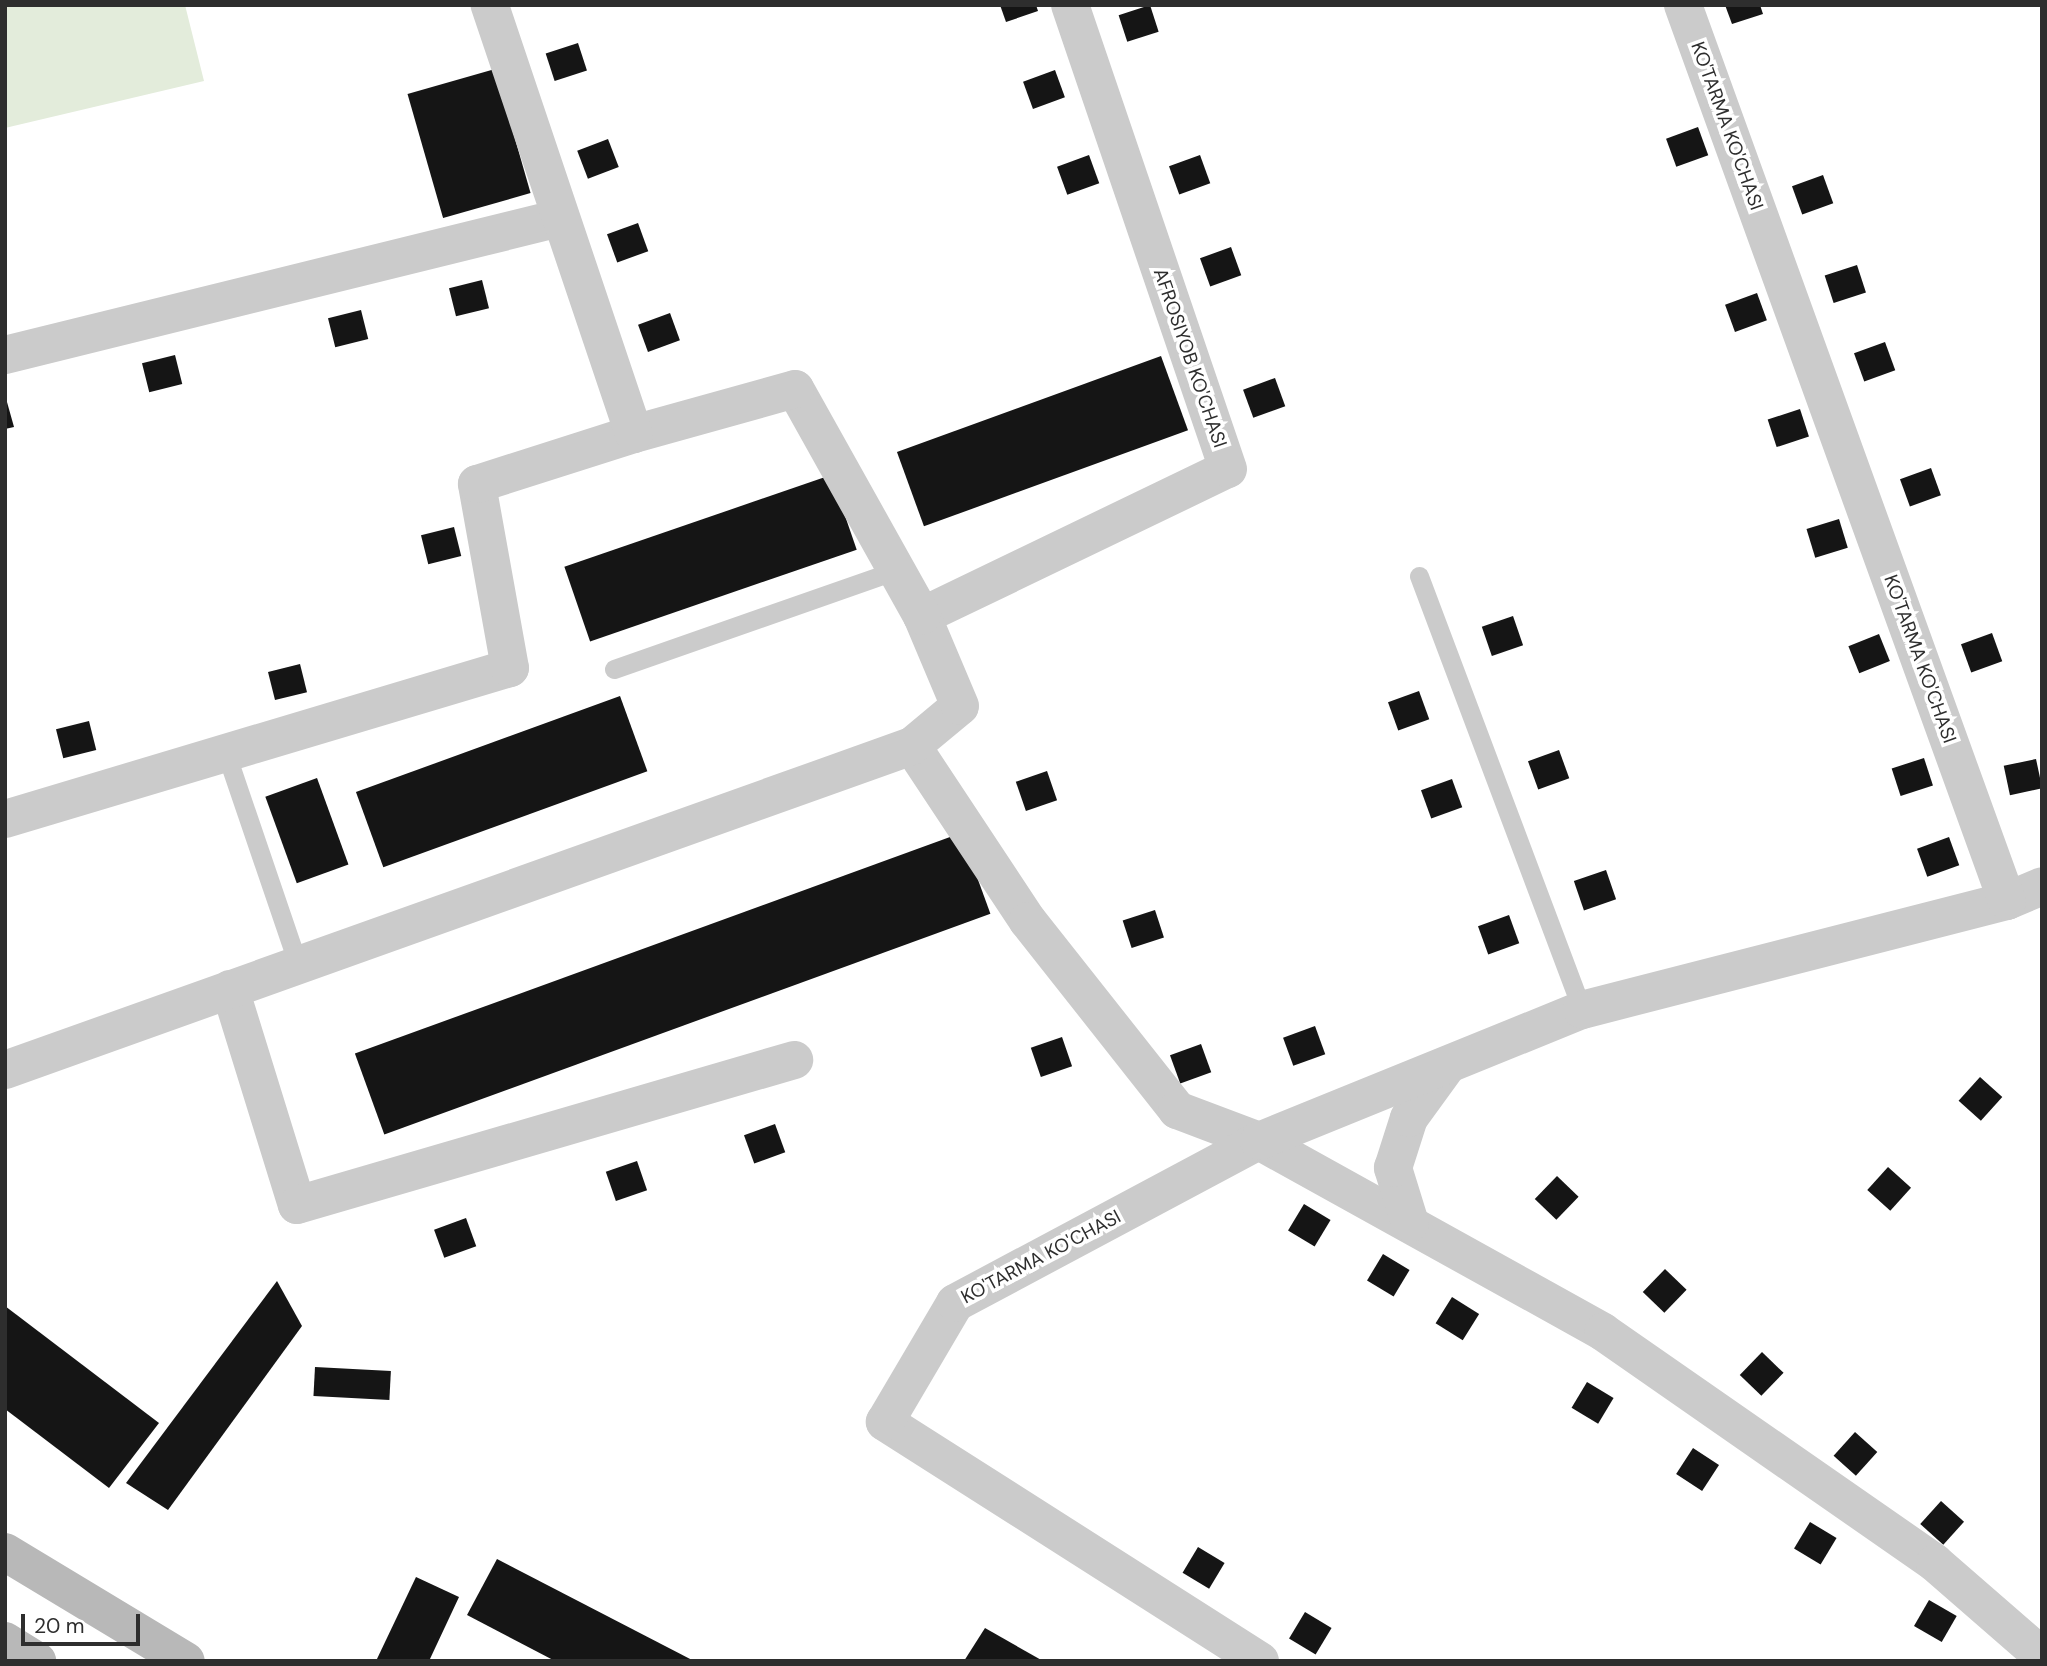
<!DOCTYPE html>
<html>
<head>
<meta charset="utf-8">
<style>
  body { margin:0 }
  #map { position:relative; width:2047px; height:1666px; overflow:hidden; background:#fff; font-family:"DM Sans",sans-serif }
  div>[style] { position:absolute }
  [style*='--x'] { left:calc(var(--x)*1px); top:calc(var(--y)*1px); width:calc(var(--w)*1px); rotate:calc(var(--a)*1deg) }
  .green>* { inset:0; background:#e3ecdb }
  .building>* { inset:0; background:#151515; transform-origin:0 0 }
  .service>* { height:19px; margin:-9.5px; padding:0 9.5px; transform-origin:9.5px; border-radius:9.5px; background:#cbcbcb }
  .minor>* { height:38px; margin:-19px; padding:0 19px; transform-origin:19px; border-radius:19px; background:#cbcbcb }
  .secondary>* { height:38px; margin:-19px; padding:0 19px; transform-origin:19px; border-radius:19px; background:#b8b8b8 }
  span { translate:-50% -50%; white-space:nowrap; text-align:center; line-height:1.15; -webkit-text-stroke:7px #fff; paint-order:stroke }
  .street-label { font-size:19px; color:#2e2e2e }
  .frame { position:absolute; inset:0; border:7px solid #2e2e2e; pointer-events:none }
  .scale { position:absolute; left:21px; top:1614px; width:119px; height:32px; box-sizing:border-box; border:4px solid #2e2e2e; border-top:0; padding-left:9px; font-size:21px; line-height:24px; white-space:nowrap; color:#2e2e2e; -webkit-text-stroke:5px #fff; paint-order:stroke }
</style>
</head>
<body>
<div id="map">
  <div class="green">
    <i style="clip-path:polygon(5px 5px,185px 5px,204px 81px,5px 128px)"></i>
  </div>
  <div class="building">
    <i style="clip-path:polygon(1000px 5px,1036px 5px,1038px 11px,1006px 22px)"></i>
    <i style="left:1150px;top:5px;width:28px;height:33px;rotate:72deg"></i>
    <i style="clip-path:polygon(1725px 5px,1760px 5px,1763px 14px,1732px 24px)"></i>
    <i style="left:578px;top:43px;width:29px;height:34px;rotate:72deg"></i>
    <i style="left:495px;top:69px;width:129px;height:91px;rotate:74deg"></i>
    <i style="left:1055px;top:70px;width:29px;height:34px;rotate:70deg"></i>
    <i style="left:1698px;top:127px;width:30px;height:34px;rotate:70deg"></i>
    <i style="left:608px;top:139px;width:30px;height:33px;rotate:69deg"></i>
    <i style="left:1089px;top:155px;width:30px;height:34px;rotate:70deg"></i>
    <i style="left:1200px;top:155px;width:30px;height:33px;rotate:70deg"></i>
    <i style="left:1823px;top:175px;width:30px;height:33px;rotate:70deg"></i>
    <i style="left:638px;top:223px;width:30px;height:33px;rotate:70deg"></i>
    <i style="left:1231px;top:247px;width:30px;height:33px;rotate:70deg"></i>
    <i style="left:1857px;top:265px;width:29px;height:34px;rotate:72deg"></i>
    <i style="left:482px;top:280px;width:29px;height:34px;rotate:76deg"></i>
    <i style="left:1757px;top:293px;width:29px;height:34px;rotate:70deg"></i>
    <i style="left:361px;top:310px;width:30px;height:34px;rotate:76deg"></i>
    <i style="left:670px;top:313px;width:29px;height:34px;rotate:70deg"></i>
    <i style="left:1885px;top:342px;width:30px;height:33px;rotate:70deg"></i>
    <i style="left:175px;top:355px;width:30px;height:34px;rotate:76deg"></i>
    <i style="left:1161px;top:356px;width:79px;height:281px;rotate:70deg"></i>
    <i style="left:1275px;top:378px;width:30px;height:34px;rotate:70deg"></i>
    <i style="clip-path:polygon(5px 395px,14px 427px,5px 429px)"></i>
    <i style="left:1800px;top:409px;width:29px;height:34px;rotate:72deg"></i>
    <i style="left:1931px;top:468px;width:29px;height:33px;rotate:70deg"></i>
    <i style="left:831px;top:475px;width:79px;height:282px;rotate:71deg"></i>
    <i style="left:1839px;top:519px;width:30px;height:34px;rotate:73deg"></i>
    <i style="left:454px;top:527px;width:30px;height:34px;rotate:76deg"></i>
    <i style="left:1513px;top:616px;width:31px;height:33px;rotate:71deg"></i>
    <i style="left:1992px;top:633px;width:30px;height:33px;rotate:70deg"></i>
    <i style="left:1879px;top:634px;width:29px;height:33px;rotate:68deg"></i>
    <i style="left:300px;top:664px;width:29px;height:33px;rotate:76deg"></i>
    <i style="left:1419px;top:691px;width:30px;height:33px;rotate:70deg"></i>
    <i style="left:620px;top:696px;width:80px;height:281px;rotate:70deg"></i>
    <i style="left:89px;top:721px;width:30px;height:34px;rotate:76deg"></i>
    <i style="left:1559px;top:750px;width:30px;height:33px;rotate:70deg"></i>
    <i style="left:1924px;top:758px;width:29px;height:34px;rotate:72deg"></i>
    <i style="left:2036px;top:759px;width:30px;height:33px;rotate:78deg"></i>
    <i style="left:1047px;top:771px;width:31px;height:33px;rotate:71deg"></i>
    <i style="left:317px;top:778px;width:92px;height:55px;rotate:70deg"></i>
    <i style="left:1452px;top:779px;width:30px;height:33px;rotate:70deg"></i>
    <i style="left:961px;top:833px;width:86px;height:645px;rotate:70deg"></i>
    <i style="left:1949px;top:837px;width:30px;height:34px;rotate:70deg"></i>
    <i style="left:1606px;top:870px;width:31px;height:34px;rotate:71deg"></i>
    <i style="left:1155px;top:910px;width:29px;height:34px;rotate:72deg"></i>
    <i style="left:1509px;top:915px;width:30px;height:33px;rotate:70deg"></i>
    <i style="left:1315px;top:1026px;width:30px;height:34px;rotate:70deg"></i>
    <i style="left:1062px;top:1037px;width:31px;height:33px;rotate:71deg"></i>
    <i style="left:1201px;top:1044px;width:30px;height:33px;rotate:70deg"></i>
    <i style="left:1980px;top:1077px;width:30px;height:32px;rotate:42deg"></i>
    <i style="left:775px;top:1124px;width:30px;height:33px;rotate:70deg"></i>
    <i style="left:637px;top:1161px;width:31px;height:33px;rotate:71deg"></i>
    <i style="left:1888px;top:1167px;width:31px;height:31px;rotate:42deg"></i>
    <i style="left:1557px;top:1176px;width:30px;height:32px;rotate:44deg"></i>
    <i style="left:1304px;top:1204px;width:31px;height:31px;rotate:31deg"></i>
    <i style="left:466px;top:1218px;width:30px;height:34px;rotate:70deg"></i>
    <i style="left:1383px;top:1254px;width:31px;height:31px;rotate:31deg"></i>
    <i style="left:1665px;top:1269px;width:30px;height:32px;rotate:44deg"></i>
    <i style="clip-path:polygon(277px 1281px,302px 1326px,168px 1510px,126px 1483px)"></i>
    <i style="left:1452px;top:1297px;width:32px;height:31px;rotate:32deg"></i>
    <i style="clip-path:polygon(5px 1306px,159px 1423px,109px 1488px,5px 1409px)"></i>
    <i style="left:1762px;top:1352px;width:30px;height:32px;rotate:44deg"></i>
    <i style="left:315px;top:1367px;width:76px;height:29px;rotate:3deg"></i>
    <i style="left:1587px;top:1382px;width:31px;height:30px;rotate:31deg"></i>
    <i style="left:1855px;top:1432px;width:30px;height:32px;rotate:42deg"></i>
    <i style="left:1693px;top:1448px;width:31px;height:31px;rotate:33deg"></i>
    <i style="left:1941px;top:1501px;width:31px;height:31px;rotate:42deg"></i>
    <i style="left:1810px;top:1522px;width:31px;height:31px;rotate:31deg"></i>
    <i style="left:1198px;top:1547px;width:31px;height:30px;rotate:31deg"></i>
    <i style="clip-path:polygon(497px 1559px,694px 1661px,555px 1661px,467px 1615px)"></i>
    <i style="clip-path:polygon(416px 1577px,459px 1597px,429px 1661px,376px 1661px)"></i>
    <i style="left:1929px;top:1600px;width:32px;height:30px;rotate:30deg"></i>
    <i style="left:1305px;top:1612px;width:31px;height:31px;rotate:31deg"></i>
    <i style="clip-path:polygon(985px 1628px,1043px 1661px,964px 1661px)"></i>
  </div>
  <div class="service">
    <i style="--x:1419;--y:576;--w:464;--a:69.4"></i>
    <i style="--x:614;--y:669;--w:300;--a:-19.3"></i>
    <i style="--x:226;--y:753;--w:224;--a:71.2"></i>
  </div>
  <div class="minor">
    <i style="--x:5;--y:355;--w:572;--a:-13.87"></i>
    <i style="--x:922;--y:616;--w:339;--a:-25.7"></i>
    <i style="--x:1228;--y:469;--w:490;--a:-108.8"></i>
    <i style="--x:912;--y:746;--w:210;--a:56.5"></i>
    <i style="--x:1028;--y:921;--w:241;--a:51.7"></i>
    <i style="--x:1177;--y:1110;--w:88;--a:20.7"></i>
    <i style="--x:1259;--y:1141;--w:393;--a:29"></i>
    <i style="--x:1603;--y:1332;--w:404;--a:34.8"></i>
    <i style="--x:1935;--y:1563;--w:142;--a:41"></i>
    <i style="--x:5;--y:819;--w:527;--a:-16.65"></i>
    <i style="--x:510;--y:668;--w:187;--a:-100.2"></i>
    <i style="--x:477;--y:484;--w:165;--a:-17.7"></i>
    <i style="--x:2007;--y:901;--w:38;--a:-23"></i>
    <i style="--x:230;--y:989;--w:226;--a:72.8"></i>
    <i style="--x:297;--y:1205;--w:518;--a:-16.26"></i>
    <i style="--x:5;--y:1070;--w:963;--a:-19.66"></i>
    <i style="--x:912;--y:746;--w:62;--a:-39.8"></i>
    <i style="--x:960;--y:706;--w:98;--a:-112.9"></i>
    <i style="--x:922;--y:616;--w:260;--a:-119.2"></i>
    <i style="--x:795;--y:389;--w:167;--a:164.4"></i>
    <i style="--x:634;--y:434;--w:453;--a:-108.6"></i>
    <i style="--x:1410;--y:1223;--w:58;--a:-107.2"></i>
    <i style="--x:1393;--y:1168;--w:52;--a:-72.3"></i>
    <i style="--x:1409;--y:1118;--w:63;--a:-54"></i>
    <i style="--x:1260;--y:1661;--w:445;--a:-147.5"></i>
    <i style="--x:885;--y:1422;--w:138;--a:-59.5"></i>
    <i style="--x:955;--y:1303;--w:344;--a:-28.1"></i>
    <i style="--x:1259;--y:1141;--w:349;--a:-22.1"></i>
    <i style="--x:1582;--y:1010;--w:439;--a:-14.4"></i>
    <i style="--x:2007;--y:901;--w:953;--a:-109.88"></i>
  </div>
  <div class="secondary">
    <i style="--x:5;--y:1552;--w:211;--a:31.1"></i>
    <i style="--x:5;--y:1641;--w:38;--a:32"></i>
  </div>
  <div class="street-label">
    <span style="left:1727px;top:126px;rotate:70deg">KO'TARMA KO'CHASI</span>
    <span style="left:1190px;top:358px;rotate:71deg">AFROSIYOB KO'CHASI</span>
    <span style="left:1920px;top:659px;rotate:70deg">KO'TARMA KO'CHASI</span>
    <span style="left:1041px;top:1257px;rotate:-28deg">KO'TARMA KO'CHASI</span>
  </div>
  <div class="frame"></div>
  <div class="scale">20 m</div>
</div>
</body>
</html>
